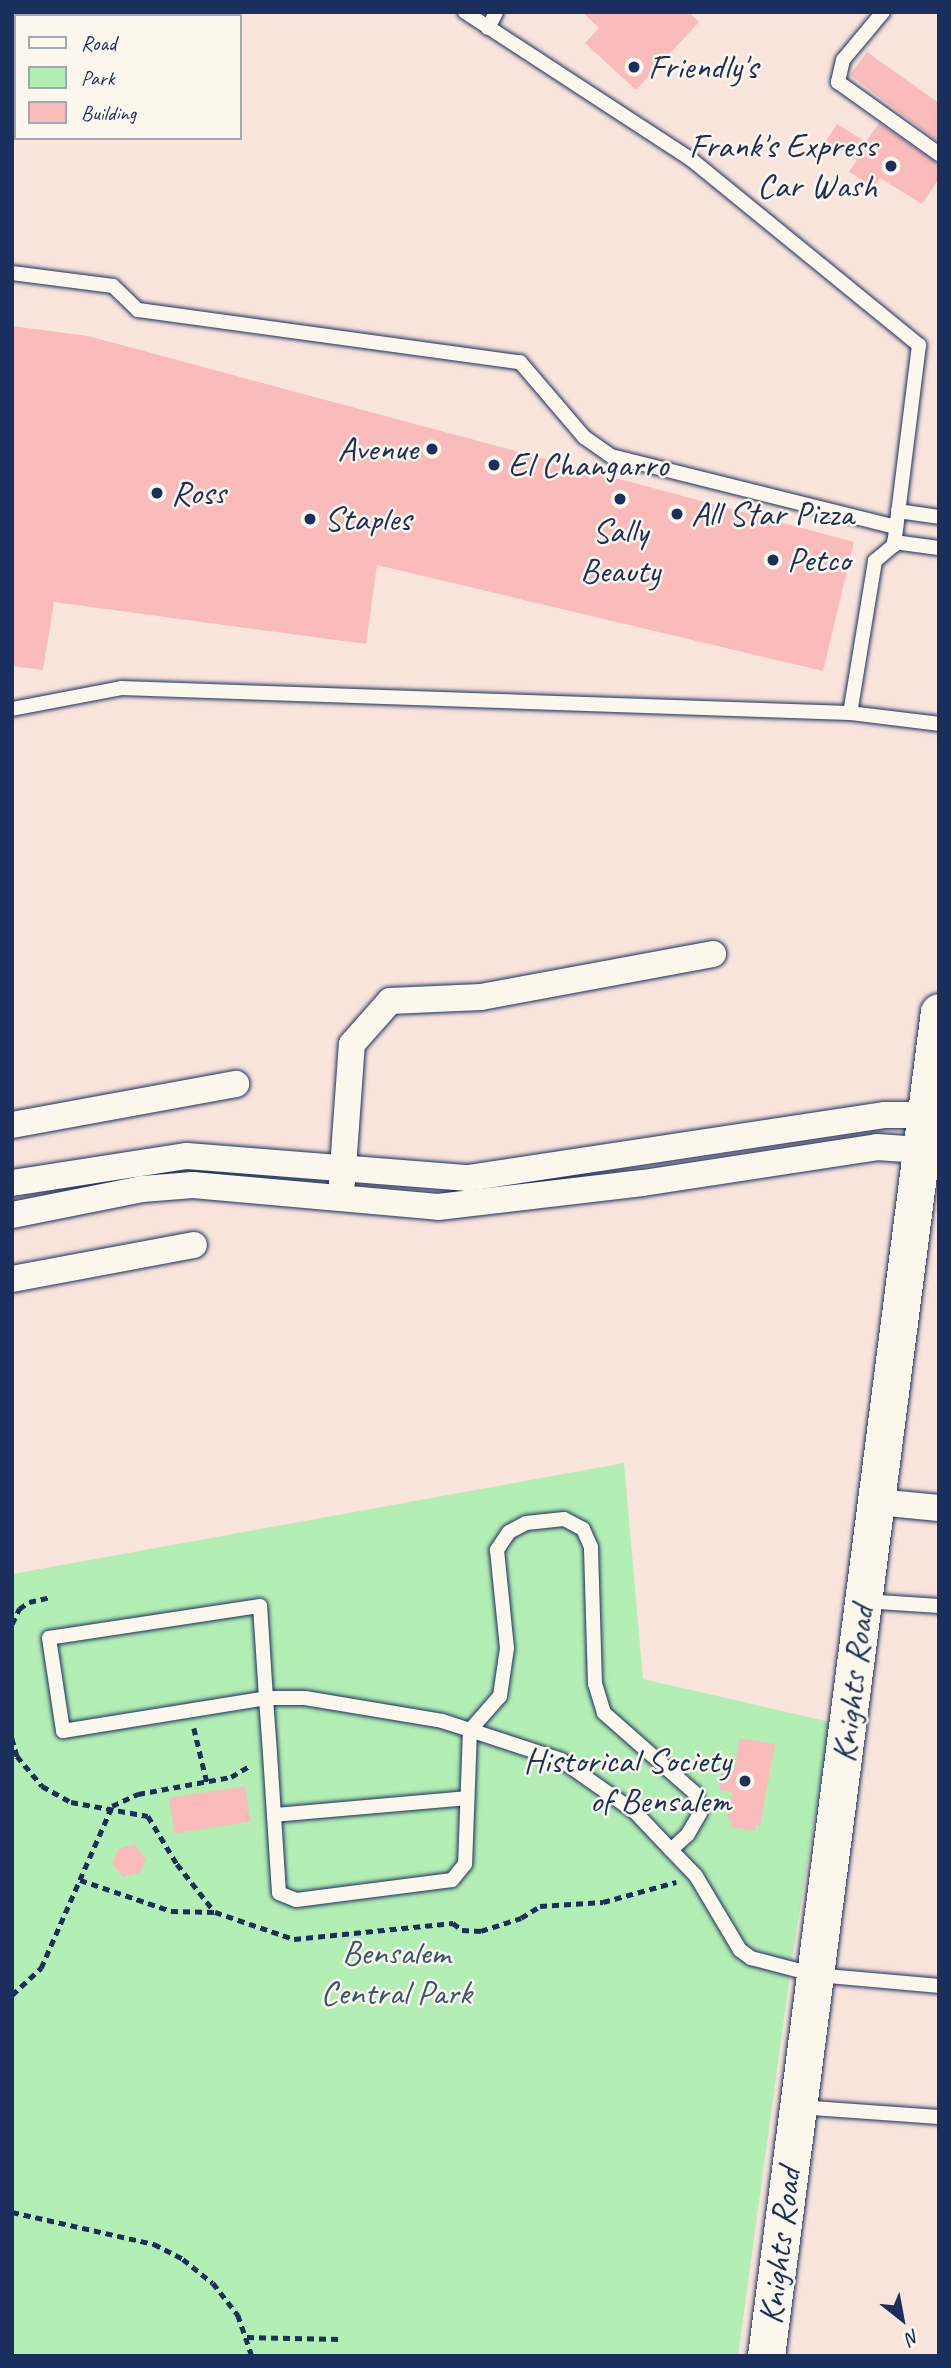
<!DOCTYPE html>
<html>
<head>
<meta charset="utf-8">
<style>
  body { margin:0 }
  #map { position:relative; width:951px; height:2368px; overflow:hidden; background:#fae5dd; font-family:Caveat,sans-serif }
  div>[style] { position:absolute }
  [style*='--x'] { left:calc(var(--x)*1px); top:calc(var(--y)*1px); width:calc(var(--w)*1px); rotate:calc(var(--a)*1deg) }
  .green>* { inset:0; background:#b3efb5 }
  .building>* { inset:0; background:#f9bcbb; transform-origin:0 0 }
  .path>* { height:4.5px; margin-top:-2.25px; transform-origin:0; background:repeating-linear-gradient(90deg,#1b2f5e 0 7px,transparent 0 12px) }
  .roads { filter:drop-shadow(0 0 2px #1b2f5e) drop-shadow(0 0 2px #1b2f5e) }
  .service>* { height:14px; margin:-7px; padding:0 7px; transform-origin:7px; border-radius:7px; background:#fbf7ec }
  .minor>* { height:26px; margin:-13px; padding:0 13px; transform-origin:13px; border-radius:13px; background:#fbf7ec }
  .secondary>* { height:37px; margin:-18.5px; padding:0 18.5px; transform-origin:18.5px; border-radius:18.5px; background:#fbf7ec }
  .dots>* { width:19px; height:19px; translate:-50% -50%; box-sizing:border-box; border:4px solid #fbf7ec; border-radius:50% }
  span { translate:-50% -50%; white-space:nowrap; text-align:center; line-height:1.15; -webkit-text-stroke:5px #fbf7ec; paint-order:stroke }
  .poi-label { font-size:35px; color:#1b2f5e }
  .left { translate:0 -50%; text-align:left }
  .right { translate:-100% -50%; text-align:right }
  .street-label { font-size:35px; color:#1b2f5e }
  .park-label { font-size:35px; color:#39556f }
  .frame { position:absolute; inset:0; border:14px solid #1b2f5e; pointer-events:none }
  .legend { position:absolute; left:14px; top:14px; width:228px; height:126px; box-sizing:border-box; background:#fbf7ec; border:2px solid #a1a7b3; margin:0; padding:9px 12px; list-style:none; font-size:21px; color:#1b2f5e }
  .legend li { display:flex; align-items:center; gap:14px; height:35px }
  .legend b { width:35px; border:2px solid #a1a7b3 }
  .north { position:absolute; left:867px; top:2284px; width:70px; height:70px; -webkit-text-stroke:5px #fbf7ec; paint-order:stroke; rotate:149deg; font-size:19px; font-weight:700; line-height:28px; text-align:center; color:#1b2f5e }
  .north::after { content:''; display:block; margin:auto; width:24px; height:32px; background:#1b2f5e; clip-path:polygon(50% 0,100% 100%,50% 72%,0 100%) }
</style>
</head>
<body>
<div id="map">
  <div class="green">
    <i style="clip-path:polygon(624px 1463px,643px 1679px,830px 1722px,793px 1953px,738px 2356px,12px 2356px,12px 1574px)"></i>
  </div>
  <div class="building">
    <i style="clip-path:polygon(582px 12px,689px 12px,699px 22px,636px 90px,585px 43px,599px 28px)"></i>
    <i style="clip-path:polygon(867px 52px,939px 103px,939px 142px,850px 75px)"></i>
    <i style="clip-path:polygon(879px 123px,939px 164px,939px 179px,922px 204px,880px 178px,874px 187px,849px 172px,857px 160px,826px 141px,837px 124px,866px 142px)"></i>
    <i style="clip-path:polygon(12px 326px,88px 336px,854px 542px,823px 671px,377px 565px,366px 644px,54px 602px,43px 670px,12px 666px)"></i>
    <i style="clip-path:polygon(740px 1738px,775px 1744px,760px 1826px,756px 1824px,755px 1831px,731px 1827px,732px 1821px,727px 1820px,732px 1792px,719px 1790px,723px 1770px,734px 1771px)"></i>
    <i style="left:245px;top:1786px;width:36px;height:77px;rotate:81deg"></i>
    <i style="clip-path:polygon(135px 1844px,146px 1860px,139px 1873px,123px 1877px,112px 1863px,118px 1849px)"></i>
  </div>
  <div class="path">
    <i style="--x:12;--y:1624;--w:17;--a:-65"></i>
    <i style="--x:19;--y:1609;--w:12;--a:-35"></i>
    <i style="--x:29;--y:1602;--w:23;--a:-13"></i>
    <i style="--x:194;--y:1728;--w:56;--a:76.5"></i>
    <i style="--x:12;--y:1738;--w:19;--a:74"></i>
    <i style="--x:17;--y:1756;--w:39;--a:50"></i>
    <i style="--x:42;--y:1786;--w:33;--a:29"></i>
    <i style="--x:71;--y:1802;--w:78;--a:10.3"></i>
    <i style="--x:148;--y:1816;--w:56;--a:58.9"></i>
    <i style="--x:177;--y:1864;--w:60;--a:51.8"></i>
    <i style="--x:80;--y:1880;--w:96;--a:18.8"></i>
    <i style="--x:171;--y:1911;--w:44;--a:1.3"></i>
    <i style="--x:215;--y:1912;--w:83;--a:18.9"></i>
    <i style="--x:294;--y:1939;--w:160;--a:-5.7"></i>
    <i style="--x:453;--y:1923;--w:11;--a:38"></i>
    <i style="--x:462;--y:1930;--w:19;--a:3"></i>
    <i style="--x:481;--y:1931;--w:42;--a:-18"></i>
    <i style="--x:521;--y:1918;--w:22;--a:-32"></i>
    <i style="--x:540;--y:1906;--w:63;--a:-3.6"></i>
    <i style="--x:603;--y:1902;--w:76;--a:-15.3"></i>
    <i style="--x:12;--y:1995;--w:40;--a:-43"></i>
    <i style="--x:41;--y:1968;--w:177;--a:-66.3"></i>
    <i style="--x:112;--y:1806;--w:29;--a:-25"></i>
    <i style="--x:138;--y:1794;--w:95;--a:-10.4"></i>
    <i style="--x:231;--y:1777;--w:23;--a:-31"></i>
    <i style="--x:12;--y:2212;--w:146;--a:12.7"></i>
    <i style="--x:154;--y:2244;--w:33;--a:27"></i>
    <i style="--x:183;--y:2259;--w:38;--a:39"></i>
    <i style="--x:213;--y:2283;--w:41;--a:52"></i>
    <i style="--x:238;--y:2315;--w:43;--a:71.1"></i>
    <i style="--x:247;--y:2337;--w:95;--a:1.2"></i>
  </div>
  <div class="roads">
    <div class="service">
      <i style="--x:465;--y:12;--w:271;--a:33.1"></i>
      <i style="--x:692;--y:160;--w:293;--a:39.2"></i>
      <i style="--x:919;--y:345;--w:202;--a:97.1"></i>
      <i style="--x:894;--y:545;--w:25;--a:140"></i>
      <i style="--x:875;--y:561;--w:154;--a:99.3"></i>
      <i style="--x:883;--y:12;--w:62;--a:129.8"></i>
      <i style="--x:843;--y:60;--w:23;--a:103"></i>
      <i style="--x:838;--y:82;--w:124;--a:35.5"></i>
      <i style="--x:488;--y:28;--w:18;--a:-63"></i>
      <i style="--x:12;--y:273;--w:102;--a:7.3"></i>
      <i style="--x:113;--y:286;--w:35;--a:44"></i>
      <i style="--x:138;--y:310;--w:386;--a:7.8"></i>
      <i style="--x:520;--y:362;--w:99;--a:49.5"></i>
      <i style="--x:584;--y:437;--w:33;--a:35"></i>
      <i style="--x:611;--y:456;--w:294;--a:14"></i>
      <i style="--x:898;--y:511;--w:41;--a:8.3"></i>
      <i style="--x:894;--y:542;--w:45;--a:7.6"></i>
      <i style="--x:12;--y:709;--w:111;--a:-10.9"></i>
      <i style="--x:121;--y:688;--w:729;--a:1.96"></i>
      <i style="--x:850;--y:713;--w:90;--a:7"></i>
      <i style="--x:864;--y:1601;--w:75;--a:3.8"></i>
      <i style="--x:274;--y:1815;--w:194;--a:-5"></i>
      <i style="--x:671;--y:1850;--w:23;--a:-43"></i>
      <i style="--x:688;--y:1834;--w:24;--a:-60"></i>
      <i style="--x:700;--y:1813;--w:19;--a:-102"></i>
      <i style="--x:696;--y:1794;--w:123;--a:-138.6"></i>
      <i style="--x:604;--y:1713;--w:30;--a:-107"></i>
      <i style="--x:595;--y:1684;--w:137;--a:-91.7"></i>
      <i style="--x:591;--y:1547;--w:20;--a:-114"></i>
      <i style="--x:583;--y:1529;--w:21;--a:-152"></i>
      <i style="--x:564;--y:1519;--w:38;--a:174"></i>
      <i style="--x:526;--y:1523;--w:19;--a:152"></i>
      <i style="--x:509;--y:1532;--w:22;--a:124"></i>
      <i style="--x:497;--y:1550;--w:99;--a:84.2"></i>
      <i style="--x:507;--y:1648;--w:49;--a:98.3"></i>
      <i style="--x:500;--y:1696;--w:45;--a:131.4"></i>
      <i style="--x:470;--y:1730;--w:134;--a:92.1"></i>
      <i style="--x:465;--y:1864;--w:21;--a:129"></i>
      <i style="--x:452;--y:1880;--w:157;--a:172.7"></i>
      <i style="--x:296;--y:1900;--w:18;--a:-158"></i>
      <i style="--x:279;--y:1893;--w:140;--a:-93.7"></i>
      <i style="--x:270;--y:1753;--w:55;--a:-94.2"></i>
      <i style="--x:266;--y:1698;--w:92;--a:-93.7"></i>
      <i style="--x:260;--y:1606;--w:213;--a:171.4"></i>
      <i style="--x:49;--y:1638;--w:94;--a:81.4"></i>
      <i style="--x:63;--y:1731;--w:206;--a:-9.2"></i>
      <i style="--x:266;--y:1698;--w:39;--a:0"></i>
      <i style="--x:305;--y:1698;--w:139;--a:9.5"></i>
      <i style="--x:442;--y:1721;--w:29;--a:18"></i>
      <i style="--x:470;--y:1730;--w:96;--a:18.2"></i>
      <i style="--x:561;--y:1760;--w:90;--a:35.1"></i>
      <i style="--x:635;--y:1812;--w:52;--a:46.5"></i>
      <i style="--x:671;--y:1850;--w:36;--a:46"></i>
      <i style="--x:696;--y:1876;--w:86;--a:59.3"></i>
      <i style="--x:740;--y:1950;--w:14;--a:36"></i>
      <i style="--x:751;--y:1958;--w:67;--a:14.7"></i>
      <i style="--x:816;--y:1975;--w:123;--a:5.1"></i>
      <i style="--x:798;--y:2107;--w:141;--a:4.1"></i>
    </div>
    <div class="minor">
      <i style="--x:12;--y:1125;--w:228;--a:-10.4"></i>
      <i style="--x:342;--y:1182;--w:138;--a:-85.9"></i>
      <i style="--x:352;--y:1044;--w:57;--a:-48.5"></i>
      <i style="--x:390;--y:1001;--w:91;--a:-2.5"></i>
      <i style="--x:481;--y:997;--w:236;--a:-10.5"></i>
      <i style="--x:12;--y:1183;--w:177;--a:-8.8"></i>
      <i style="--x:187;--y:1156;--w:282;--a:4.5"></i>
      <i style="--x:468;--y:1178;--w:422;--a:-8.6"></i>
      <i style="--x:885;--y:1115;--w:39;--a:0"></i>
      <i style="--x:12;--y:1215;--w:133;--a:-11.3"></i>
      <i style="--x:142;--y:1189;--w:51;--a:-4.5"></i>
      <i style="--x:193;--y:1185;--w:246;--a:5.1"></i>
      <i style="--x:438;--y:1207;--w:206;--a:-6.7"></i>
      <i style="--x:643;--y:1183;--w:237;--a:-8.7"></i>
      <i style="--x:877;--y:1147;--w:43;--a:4"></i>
      <i style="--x:12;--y:1279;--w:185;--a:-10.6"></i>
      <i style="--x:877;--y:1502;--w:62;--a:5.5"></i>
    </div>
    <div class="secondary">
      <i style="--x:766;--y:2356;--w:1355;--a:-82.67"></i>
    </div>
  </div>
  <div class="dots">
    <i style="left:634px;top:67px;background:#1b2f5e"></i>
    <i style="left:891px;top:166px;background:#1b2f5e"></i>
    <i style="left:432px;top:449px;background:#1b2f5e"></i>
    <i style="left:494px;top:465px;background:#1b2f5e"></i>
    <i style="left:157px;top:493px;background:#1b2f5e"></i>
    <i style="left:620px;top:499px;background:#1b2f5e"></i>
    <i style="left:677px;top:514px;background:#1b2f5e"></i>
    <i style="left:310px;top:519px;background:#1b2f5e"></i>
    <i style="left:773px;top:560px;background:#1b2f5e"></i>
    <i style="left:745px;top:1781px;background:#1b2f5e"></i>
  </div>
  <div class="poi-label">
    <span class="left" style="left:648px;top:67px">Friendly's</span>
    <span class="right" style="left:877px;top:166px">Frank's Express<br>Car Wash</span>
    <span class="right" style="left:418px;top:449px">Avenue</span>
    <span class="left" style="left:508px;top:465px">El Changarro</span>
    <span class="left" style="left:171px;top:493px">Ross</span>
    <span class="left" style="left:691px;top:514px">All Star Pizza</span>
    <span class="left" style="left:324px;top:519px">Staples</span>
    <span style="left:620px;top:551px">Sally<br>Beauty</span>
    <span class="left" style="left:787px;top:560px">Petco</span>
    <span class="right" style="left:731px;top:1781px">Historical Society<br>of Bensalem</span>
  </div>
  <div class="street-label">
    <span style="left:853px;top:1684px;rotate:-83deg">Knights Road</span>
    <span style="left:780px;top:2246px;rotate:-83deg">Knights Road</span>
  </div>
  <div class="park-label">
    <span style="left:396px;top:1973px">Bensalem<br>Central Park</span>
  </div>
  <div class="frame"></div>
  <ul class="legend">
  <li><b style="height:9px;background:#fbf7ec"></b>Road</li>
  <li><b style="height:19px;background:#b3efb5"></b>Park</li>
  <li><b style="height:19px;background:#f9bcbb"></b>Building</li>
  </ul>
  <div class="north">N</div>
</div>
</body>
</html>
